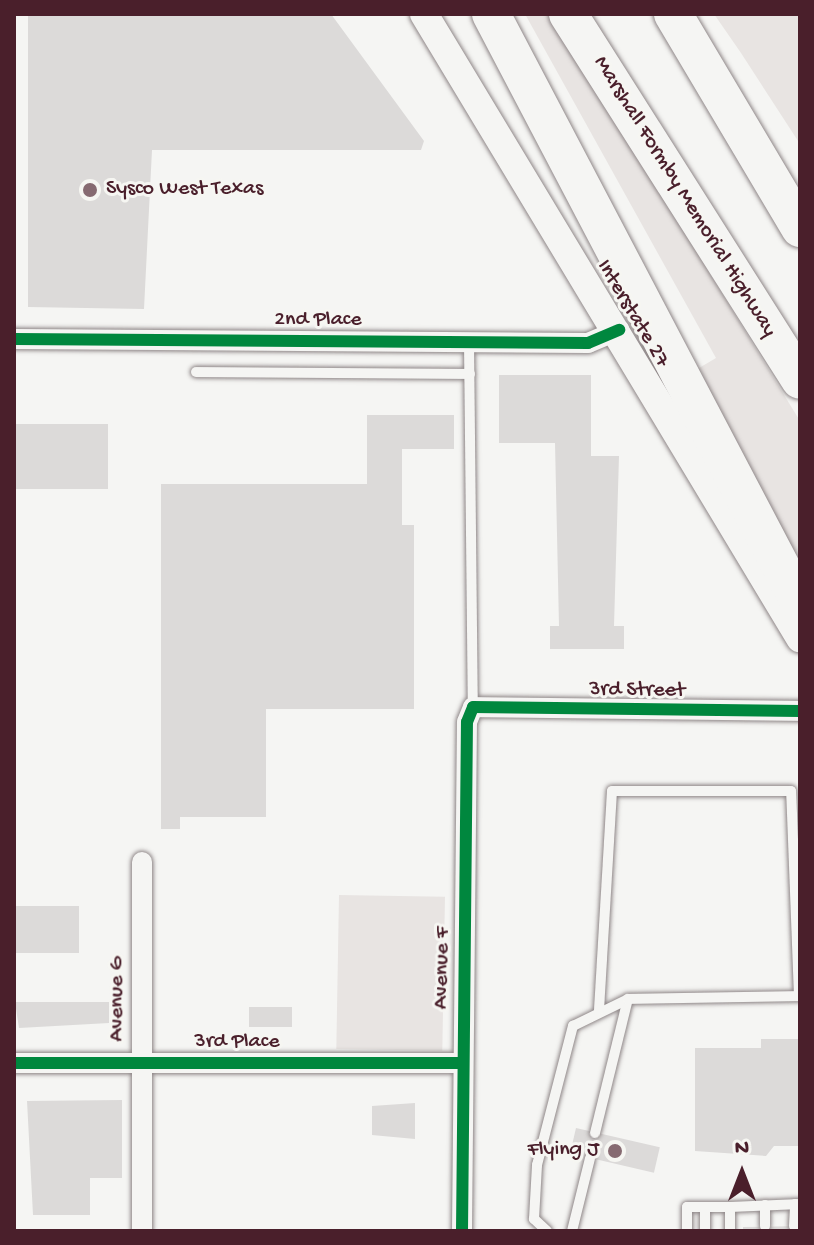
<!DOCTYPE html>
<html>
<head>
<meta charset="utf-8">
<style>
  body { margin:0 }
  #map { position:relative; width:814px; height:1245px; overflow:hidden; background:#f5f5f3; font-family:"Gochi Hand",sans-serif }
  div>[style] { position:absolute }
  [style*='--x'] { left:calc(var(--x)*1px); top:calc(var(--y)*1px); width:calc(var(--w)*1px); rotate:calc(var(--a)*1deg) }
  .green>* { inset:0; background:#e8e4e2; transform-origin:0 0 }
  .building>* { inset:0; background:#dcdad9; transform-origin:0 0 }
  .roads { filter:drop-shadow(0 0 2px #8f8788) drop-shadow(0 0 2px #8f8788) }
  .service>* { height:10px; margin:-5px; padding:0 5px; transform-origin:5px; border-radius:5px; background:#f5f5f3 }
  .minor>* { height:20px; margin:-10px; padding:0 10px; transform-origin:10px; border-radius:10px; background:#f5f5f3 }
  .secondary>* { height:28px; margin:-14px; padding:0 14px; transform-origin:14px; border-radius:14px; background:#f5f5f3 }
  .motorway>* { height:38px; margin:-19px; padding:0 19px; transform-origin:19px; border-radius:19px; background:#f5f5f3 }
  .cycleway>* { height:12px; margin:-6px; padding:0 6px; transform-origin:6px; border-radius:6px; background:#00873e }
  .dots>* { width:22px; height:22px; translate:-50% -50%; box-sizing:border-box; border:4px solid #f6f6f2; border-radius:50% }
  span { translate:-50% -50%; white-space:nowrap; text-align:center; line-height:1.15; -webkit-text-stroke:6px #f6f6f2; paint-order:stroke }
  .poi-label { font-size:22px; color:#4a1f2b }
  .left { translate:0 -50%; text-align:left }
  .right { translate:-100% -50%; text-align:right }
  .street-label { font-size:22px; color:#4a1f2b }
  .frame { position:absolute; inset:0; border:16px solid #4a1f2b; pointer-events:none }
  .north { position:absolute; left:702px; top:1133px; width:80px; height:80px; -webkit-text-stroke:6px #f6f6f2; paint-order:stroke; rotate:0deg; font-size:22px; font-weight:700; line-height:32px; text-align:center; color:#4a1f2b }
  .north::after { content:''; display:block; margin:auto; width:28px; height:36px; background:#4a1f2b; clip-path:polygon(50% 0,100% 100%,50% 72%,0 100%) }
</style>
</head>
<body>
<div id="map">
  <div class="green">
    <i style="clip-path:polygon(525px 14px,551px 14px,800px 421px,800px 572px,694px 371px,716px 358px)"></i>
    <i style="clip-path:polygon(714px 14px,800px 14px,800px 144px,741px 53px)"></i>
    <i style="left:339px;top:895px;width:106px;height:154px;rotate:1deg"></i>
  </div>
  <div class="building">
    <i style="clip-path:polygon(28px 14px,331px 14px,424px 141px,421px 150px,152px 150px,144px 309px,28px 307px)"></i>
    <i style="clip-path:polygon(499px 375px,591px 375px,591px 456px,619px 456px,614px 626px,624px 626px,624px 649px,550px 649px,550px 626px,559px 626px,555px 443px,499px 443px)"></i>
    <i style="clip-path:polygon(367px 415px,454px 415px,454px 449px,402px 449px,402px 525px,414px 525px,414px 709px,266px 709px,266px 817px,180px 817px,180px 829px,161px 829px,161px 484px,367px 484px)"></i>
    <i style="left:14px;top:424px;width:94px;height:65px"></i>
    <i style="left:14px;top:906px;width:65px;height:47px"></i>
    <i style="clip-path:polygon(15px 1002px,109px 1002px,109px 1023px,19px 1028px)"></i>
    <i style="left:249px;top:1007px;width:43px;height:20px"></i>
    <i style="clip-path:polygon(761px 1039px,800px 1039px,800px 1146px,774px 1146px,766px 1156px,695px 1151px,695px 1048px,761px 1048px)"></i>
    <i style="clip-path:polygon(122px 1100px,122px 1178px,90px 1178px,90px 1215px,33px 1215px,27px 1101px)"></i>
    <i style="clip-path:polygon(415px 1103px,415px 1139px,372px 1135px,372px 1106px)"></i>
    <i style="left:576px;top:1128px;width:86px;height:26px;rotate:13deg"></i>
    <i style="clip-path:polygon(800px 1226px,800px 1231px,743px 1231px,743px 1227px)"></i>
  </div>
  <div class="roads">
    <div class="service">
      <i style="--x:469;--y:342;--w:365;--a:89.4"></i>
      <i style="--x:196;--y:372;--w:274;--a:0.4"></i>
      <i style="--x:595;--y:1133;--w:138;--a:-76.2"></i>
      <i style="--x:705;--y:1207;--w:24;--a:90"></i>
      <i style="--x:765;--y:1226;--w:21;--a:-90"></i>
      <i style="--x:794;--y:1226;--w:22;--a:-87"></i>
      <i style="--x:547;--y:1231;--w:18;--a:-137"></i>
      <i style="--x:534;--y:1219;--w:54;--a:-86.8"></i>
      <i style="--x:537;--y:1165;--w:144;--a:-75.5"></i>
      <i style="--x:573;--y:1026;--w:61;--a:-26.1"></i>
      <i style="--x:628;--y:999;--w:171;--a:-1"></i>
      <i style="--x:799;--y:996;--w:205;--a:-92.2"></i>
      <i style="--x:791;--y:791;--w:179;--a:180"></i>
      <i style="--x:612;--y:791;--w:220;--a:93.4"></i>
      <i style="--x:572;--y:1231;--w:75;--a:-76.1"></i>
      <i style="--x:687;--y:1231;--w:24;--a:-90"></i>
      <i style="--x:687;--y:1207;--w:43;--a:0"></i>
      <i style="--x:730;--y:1231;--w:24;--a:-90"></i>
      <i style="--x:730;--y:1207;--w:70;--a:-2.5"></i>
    </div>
    <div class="minor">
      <i style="--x:14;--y:339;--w:574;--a:0.4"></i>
      <i style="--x:588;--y:343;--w:34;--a:-23"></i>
      <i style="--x:142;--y:862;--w:369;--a:90"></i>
      <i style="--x:14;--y:1063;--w:447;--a:0"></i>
      <i style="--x:462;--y:1231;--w:509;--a:-89.44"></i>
      <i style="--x:467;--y:722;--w:16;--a:-68"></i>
      <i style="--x:473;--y:707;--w:327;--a:0.7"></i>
    </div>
    <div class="secondary">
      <i style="--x:424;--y:14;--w:729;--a:58.93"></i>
    </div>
    <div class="motorway">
      <i style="--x:491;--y:14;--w:665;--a:62.32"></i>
      <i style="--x:568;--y:14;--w:433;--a:57.6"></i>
      <i style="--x:673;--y:14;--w:249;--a:59.3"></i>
    </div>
  </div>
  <div class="cycleway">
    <i style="--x:14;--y:339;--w:574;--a:0.4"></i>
    <i style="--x:588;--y:343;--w:34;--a:-23"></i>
    <i style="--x:14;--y:1063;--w:447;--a:0"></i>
    <i style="--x:462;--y:1231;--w:509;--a:-89.44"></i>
    <i style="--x:467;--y:722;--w:16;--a:-68"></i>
    <i style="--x:473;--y:707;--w:327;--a:0.7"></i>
  </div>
  <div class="dots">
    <i style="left:90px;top:190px;background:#866a71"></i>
    <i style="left:615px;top:1151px;background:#866a71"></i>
  </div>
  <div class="poi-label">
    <span class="left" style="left:106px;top:190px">Sysco West Texas</span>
    <span class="right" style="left:599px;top:1151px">Flying J</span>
  </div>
  <div class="street-label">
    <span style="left:684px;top:197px;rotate:58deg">Marshall Formby Memorial Highway</span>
    <span style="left:632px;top:314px;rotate:59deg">Interstate 27</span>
    <span style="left:318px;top:321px">2nd Place</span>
    <span style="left:637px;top:691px;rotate:1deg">3rd Street</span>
    <span style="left:443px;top:968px;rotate:-89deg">Avenue F</span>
    <span style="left:118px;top:999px;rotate:-90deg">Avenue G</span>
    <span style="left:237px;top:1043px">3rd Place</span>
  </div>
  <div class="frame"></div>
  <div class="north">N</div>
</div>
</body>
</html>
